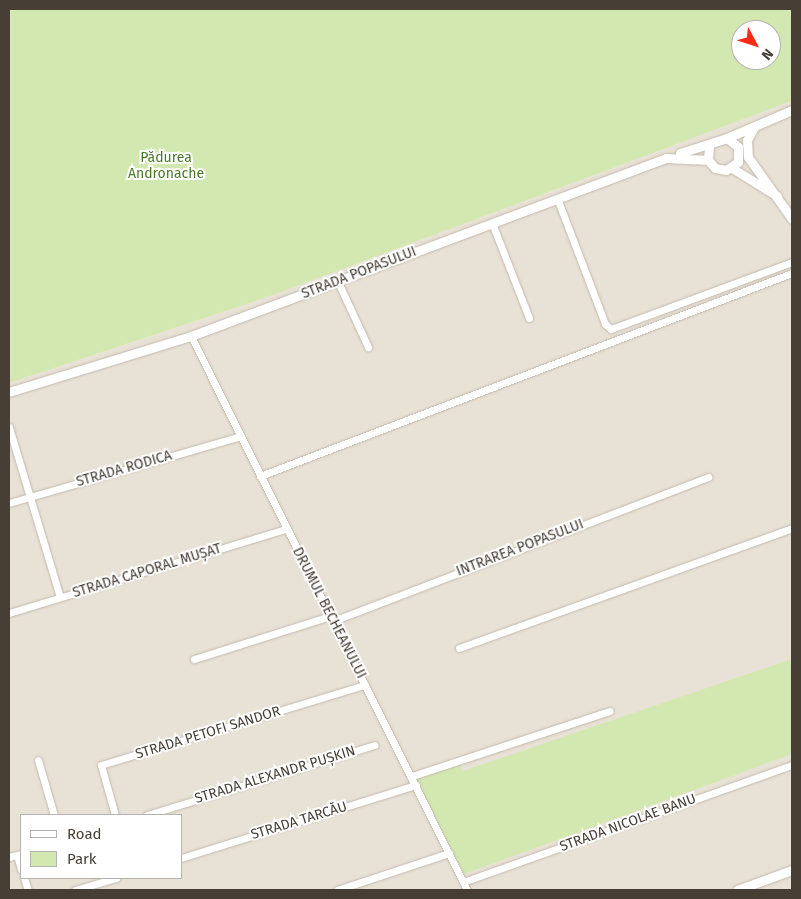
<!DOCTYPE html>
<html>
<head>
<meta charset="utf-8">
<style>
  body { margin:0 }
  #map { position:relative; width:801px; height:899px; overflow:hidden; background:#f4efe7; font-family:"Fira Sans",sans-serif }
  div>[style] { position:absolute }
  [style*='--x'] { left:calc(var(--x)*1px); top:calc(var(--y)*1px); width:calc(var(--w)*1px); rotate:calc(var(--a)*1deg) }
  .residential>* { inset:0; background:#e8e1d5 }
  .green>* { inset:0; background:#d2e8b0 }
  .roads { filter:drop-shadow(0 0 1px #c2b9ad) drop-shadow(0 0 1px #c2b9ad) }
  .minor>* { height:7px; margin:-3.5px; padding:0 3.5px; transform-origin:3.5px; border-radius:3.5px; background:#fff }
  .tertiary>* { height:9px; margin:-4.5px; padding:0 4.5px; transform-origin:4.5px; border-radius:4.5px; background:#fff }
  span { translate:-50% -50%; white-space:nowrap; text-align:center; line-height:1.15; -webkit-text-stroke:4px #fff; paint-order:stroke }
  .park-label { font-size:14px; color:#4c7929 }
  .street-label { font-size:14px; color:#473f36 }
  .frame { position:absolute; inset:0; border:10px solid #473f36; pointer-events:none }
  .legend { position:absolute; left:20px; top:814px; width:162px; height:65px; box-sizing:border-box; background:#fff; border:1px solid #b5b2af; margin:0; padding:6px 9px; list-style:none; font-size:15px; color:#473f36 }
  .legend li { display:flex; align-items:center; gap:10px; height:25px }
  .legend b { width:25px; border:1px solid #b5b2af }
  .north { position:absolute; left:731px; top:20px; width:50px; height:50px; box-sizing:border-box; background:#fff; border:1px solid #b5b2af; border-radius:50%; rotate:130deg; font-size:14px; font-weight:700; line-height:20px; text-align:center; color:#473f36 }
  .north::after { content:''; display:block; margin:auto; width:18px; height:22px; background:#fa2a17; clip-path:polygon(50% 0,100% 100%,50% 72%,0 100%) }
</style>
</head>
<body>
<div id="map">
  <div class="residential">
    <i style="clip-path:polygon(evenodd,792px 101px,792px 890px,9px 890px,9px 383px,273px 295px,792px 101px,21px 815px,181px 815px,181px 878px,21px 878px,21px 815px)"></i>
  </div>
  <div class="green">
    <i style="clip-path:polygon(evenodd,9px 9px,792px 9px,792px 101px,273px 295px,9px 383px,9px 9px,741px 30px,771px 30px,771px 60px,741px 60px,741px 30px)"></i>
    <i style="clip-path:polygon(792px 659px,792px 754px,464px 874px,413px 776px,458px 762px,463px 771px)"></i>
  </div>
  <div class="roads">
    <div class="minor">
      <i style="--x:557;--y:198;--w:135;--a:69.1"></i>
      <i style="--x:605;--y:324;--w:8;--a:40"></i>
      <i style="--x:611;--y:329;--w:193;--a:-20.3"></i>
      <i style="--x:492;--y:223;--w:102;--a:68.7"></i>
      <i style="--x:338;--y:282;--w:72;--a:65.2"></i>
      <i style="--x:191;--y:336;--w:619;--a:63.52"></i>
      <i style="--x:9;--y:427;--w:177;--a:73.3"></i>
      <i style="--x:260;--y:476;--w:569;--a:-20.89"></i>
      <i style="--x:9;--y:503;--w:241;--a:-16.1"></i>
      <i style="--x:9;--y:613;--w:289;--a:-16.9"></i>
      <i style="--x:333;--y:621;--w:402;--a:-21"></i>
      <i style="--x:459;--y:648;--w:354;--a:-19.8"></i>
      <i style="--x:194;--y:659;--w:143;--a:-17.5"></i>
      <i style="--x:38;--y:760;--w:57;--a:73.8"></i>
      <i style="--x:412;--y:776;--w:208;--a:-18.2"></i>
      <i style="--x:115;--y:815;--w:52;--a:-105.6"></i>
      <i style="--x:101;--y:765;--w:276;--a:-16.9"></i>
      <i style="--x:147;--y:815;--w:238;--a:-17.1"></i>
      <i style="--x:17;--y:855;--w:15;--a:74"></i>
      <i style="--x:9;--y:857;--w:12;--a:-14"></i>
      <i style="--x:181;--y:858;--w:246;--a:-17.3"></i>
      <i style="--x:24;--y:878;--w:13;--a:72"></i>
      <i style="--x:463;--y:882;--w:349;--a:-19.6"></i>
      <i style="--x:75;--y:890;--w:43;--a:-16.3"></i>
      <i style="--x:337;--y:890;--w:118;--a:-18.3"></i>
    </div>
    <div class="tertiary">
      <i style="--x:754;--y:127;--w:15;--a:118"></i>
      <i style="--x:747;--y:140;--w:17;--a:87"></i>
      <i style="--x:748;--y:157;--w:76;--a:54.6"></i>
      <i style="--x:727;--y:138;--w:71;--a:-23.3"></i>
      <i style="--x:680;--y:153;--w:49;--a:-17.7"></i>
      <i style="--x:727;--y:138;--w:14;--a:39"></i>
      <i style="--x:738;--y:147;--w:15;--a:90"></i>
      <i style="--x:738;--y:162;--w:14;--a:146"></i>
      <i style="--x:726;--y:170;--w:11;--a:-170"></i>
      <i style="--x:715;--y:168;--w:11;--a:-131"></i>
      <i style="--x:708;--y:160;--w:13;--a:-86"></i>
      <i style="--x:732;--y:168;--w:53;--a:31.9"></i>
      <i style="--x:9;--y:392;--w:190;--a:-17.1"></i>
      <i style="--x:191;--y:336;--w:507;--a:-20.54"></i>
      <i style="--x:666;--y:158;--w:42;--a:2.7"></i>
      <i style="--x:737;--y:890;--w:59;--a:-20"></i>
    </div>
  </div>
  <div class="park-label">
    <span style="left:166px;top:166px">Pădurea<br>Andronache</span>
  </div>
  <div class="street-label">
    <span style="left:359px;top:273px;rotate:-21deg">STRADA POPASULUI</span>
    <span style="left:124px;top:469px;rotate:-16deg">STRADA RODICA</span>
    <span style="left:520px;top:548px;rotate:-21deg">INTRAREA POPASULUI</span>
    <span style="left:147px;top:571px;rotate:-17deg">STRADA CAPORAL MUȘAT</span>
    <span style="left:329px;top:613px;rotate:63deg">DRUMUL BECHEANULUI</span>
    <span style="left:208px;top:733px;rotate:-17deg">STRADA PETOFI SANDOR</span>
    <span style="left:275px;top:775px;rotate:-17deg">STRADA ALEXANDR PUȘKIN</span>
    <span style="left:299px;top:821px;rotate:-17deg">STRADA TARCĂU</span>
    <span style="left:628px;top:823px;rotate:-20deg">STRADA NICOLAE BANU</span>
  </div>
  <div class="frame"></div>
  <ul class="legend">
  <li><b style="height:6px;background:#fff"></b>Road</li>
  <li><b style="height:14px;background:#d2e8b0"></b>Park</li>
  </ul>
  <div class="north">N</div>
</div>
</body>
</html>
